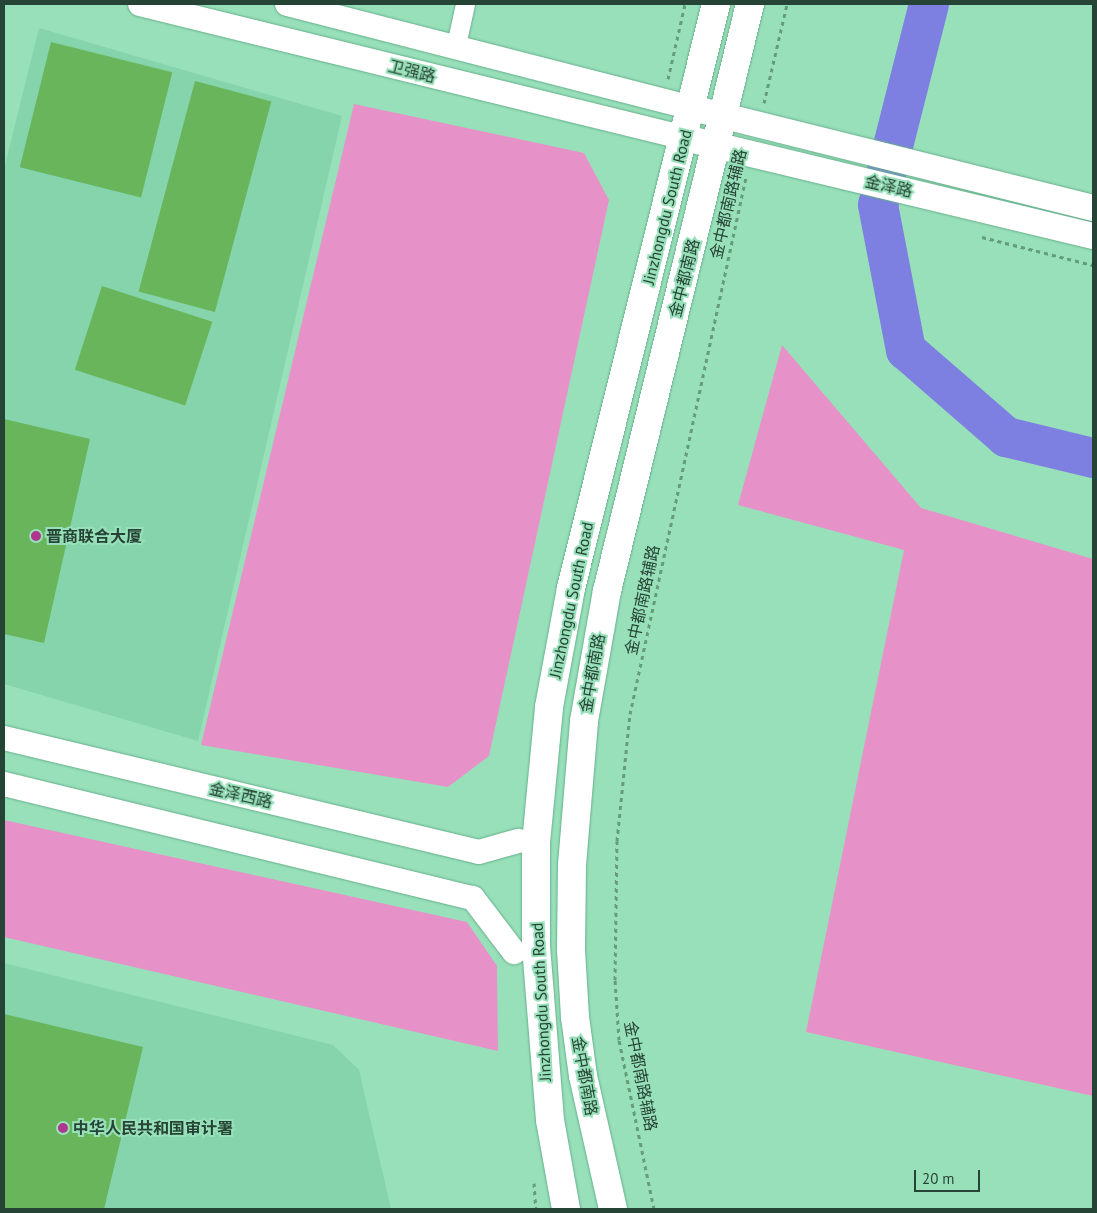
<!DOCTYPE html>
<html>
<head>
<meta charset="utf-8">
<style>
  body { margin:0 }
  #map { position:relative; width:1097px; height:1213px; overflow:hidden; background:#98e0ba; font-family:"PT Sans","Noto Sans SC",sans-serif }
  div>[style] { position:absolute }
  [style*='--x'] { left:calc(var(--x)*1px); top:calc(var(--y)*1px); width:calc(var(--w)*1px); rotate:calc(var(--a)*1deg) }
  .built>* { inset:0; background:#85d4ac }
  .green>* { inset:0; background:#e692c9 }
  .river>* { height:40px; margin:-20px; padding:0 20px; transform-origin:20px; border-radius:20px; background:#7d7fe1 }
  .building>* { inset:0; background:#69b55c; transform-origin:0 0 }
  .path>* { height:3px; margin-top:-1.5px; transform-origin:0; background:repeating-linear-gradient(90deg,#659b7f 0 4px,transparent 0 8px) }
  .roads { filter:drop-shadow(0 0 1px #67af8b) drop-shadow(0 0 1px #67af8b) }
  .minor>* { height:19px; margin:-9.5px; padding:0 9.5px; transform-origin:9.5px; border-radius:9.5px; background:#fff }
  .tertiary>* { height:24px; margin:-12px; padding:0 12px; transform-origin:12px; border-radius:12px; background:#fff }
  .secondary>* { height:26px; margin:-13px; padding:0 13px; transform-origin:13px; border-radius:13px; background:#fff }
  .primary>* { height:28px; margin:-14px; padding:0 14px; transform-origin:14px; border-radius:14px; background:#fff }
  .dots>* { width:14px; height:14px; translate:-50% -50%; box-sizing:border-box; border:2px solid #98e0ba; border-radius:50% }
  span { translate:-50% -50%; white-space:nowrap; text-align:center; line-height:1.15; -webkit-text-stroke:4px #98e0ba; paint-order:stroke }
  .street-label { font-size:16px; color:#264435 }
  .poi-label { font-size:16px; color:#264435; font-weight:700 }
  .left { translate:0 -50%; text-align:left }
  .frame { position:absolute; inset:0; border:5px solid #264435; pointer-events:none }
  .scale { position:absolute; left:914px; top:1170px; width:66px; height:22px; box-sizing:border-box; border:2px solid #264435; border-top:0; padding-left:6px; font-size:15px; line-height:18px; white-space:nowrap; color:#264435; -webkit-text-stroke:4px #98e0ba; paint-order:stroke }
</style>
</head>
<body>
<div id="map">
  <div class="built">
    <i style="clip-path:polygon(39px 28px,342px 116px,198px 741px,4px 684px,4px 169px)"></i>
    <i style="clip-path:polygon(4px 963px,333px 1045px,359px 1070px,391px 1209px,4px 1209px)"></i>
  </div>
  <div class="green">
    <i style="clip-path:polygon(354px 104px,584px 153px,609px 200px,489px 756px,448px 787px,201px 745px)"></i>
    <i style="clip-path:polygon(782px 345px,921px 508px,1093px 559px,1093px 1096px,806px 1032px,904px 550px,738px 505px)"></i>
    <i style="clip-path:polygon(4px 820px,467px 922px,497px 966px,498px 1051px,4px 937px)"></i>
  </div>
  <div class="river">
    <i style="--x:929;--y:4;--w:207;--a:104.2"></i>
    <i style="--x:878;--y:205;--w:148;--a:79.1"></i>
    <i style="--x:906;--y:350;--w:133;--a:41"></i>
    <i style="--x:1006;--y:437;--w:89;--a:13.6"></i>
  </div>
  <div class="building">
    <i style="left:51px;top:42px;width:125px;height:129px;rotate:14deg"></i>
    <i style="left:195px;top:81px;width:79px;height:218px;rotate:15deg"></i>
    <i style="left:102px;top:286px;width:116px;height:88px;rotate:18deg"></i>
    <i style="clip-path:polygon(4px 419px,90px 439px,44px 643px,4px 634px)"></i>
    <i style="clip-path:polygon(4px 1014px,143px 1047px,104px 1209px,4px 1209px)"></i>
  </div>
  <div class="path">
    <i style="--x:668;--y:79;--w:77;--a:-77.2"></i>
    <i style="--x:764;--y:103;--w:102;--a:-76.9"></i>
    <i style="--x:982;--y:237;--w:114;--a:14.2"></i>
    <i style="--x:534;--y:1183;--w:26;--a:86"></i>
    <i style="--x:654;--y:1209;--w:173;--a:-101.7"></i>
    <i style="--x:619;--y:1040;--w:60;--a:-93.8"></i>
    <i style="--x:615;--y:980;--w:139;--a:-89.2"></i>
    <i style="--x:617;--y:841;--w:128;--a:-84.2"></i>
    <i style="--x:630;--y:714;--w:549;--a:-77.81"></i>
  </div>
  <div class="roads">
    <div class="minor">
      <i style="--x:456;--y:45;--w:42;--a:-77.6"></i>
    </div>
    <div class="tertiary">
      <i style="--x:140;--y:4;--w:561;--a:13.81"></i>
      <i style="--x:287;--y:4;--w:418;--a:14.4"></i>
      <i style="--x:4;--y:738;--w:488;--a:13.5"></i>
      <i style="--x:479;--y:852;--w:41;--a:-15.8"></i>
      <i style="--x:4;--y:784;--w:483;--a:13.7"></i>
      <i style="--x:473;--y:898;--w:68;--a:52.8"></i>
    </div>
    <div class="secondary">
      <i style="--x:692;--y:108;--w:413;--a:14"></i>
      <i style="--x:685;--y:138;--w:420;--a:13.5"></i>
    </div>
    <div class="primary">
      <i style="--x:566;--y:1209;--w:90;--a:-100.2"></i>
      <i style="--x:550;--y:1120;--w:176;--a:-94.6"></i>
      <i style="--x:536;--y:945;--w:102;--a:-90"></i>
      <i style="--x:536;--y:843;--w:137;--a:-84.5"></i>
      <i style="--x:549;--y:707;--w:121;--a:-79.5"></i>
      <i style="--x:571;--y:588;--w:602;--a:-76.06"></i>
      <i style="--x:613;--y:1209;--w:136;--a:-102.7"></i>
      <i style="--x:583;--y:1076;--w:60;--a:-97.7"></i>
      <i style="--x:575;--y:1017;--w:68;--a:-93.4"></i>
      <i style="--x:571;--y:949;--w:84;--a:-89.3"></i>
      <i style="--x:572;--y:865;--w:144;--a:-85.2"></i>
      <i style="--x:584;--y:721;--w:132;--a:-80"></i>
      <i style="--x:607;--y:591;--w:604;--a:-76.31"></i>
    </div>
  </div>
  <div class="dots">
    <i style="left:36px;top:536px;background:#ae378d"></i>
    <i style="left:63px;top:1128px;background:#ae378d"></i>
  </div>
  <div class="street-label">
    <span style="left:412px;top:71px;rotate:14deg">卫强路</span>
    <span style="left:889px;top:186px;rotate:13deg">金泽路</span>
    <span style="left:728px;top:204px;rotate:-77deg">金中都南路辅路</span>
    <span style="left:667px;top:207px;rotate:-76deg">Jinzhongdu South Road</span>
    <span style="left:684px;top:278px;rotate:-76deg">金中都南路</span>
    <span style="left:571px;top:600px;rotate:-78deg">Jinzhongdu South Road</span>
    <span style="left:642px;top:600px;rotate:-78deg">金中都南路辅路</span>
    <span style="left:592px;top:673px;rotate:-80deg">金中都南路</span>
    <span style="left:241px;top:795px;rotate:13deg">金泽西路</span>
    <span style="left:541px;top:1002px;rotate:-93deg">Jinzhongdu South Road</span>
    <span style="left:585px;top:1076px;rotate:80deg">金中都南路</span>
    <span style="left:641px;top:1076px;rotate:79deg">金中都南路辅路</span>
  </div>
  <div class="poi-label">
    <span class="left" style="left:46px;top:536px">晋商联合大厦</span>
    <span class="left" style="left:73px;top:1128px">中华人民共和国审计署</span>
  </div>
  <div class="frame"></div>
  <div class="scale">20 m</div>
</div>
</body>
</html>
